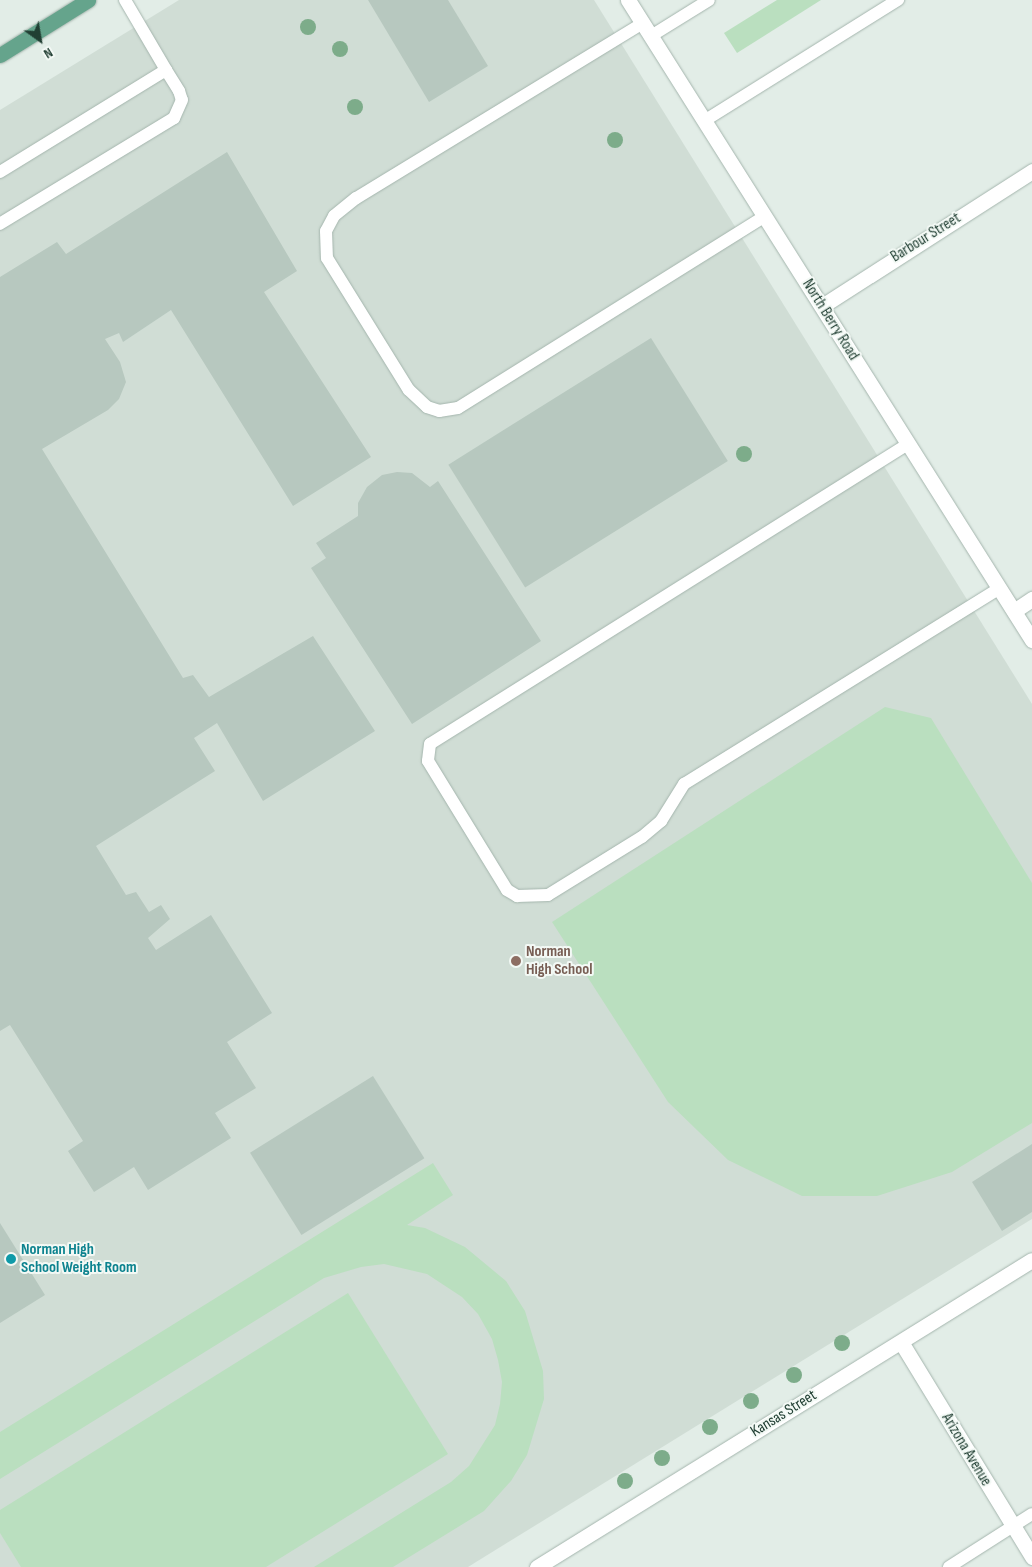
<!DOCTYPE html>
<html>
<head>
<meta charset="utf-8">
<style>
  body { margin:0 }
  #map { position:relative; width:1032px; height:1567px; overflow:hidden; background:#e2ede7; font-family:"Sofia Sans Condensed",sans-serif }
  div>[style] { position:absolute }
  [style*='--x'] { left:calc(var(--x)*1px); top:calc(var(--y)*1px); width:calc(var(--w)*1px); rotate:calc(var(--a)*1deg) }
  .built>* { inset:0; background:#d0ddd5 }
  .green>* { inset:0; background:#badfbf }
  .building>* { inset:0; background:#b7c8bf; transform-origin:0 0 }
  .roads { filter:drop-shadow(0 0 1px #a4b5ad) drop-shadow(0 0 1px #a4b5ad) }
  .service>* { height:12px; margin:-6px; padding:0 6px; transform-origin:6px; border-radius:6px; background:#fff }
  .minor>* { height:15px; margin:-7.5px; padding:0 7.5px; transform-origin:7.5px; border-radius:7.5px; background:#fff }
  .tertiary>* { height:15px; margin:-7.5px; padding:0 7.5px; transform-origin:7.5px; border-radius:7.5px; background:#fff }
  .primary>* { height:15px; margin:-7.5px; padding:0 7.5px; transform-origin:7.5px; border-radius:7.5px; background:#65a48c }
  .trees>* { width:16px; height:16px; margin:-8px; border-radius:50%; background:#7dac8a }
  .dots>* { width:14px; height:14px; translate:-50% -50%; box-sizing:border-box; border:2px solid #f3f9f5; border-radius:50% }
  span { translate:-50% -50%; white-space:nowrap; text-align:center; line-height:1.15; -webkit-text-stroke:4px #f3f9f5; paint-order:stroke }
  .street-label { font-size:16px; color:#213f33 }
  .education-label { font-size:16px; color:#785e54; font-weight:700 }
  .left { translate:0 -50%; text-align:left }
  .culture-label { font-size:16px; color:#0d838f; font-weight:700 }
  .north { position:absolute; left:15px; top:15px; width:50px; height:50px; -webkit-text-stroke:4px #f3f9f5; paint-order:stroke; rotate:148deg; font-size:14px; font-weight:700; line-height:20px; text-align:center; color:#213f33 }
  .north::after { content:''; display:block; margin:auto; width:18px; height:22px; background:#213f33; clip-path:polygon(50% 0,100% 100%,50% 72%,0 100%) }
</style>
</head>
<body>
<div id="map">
  <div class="built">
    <i style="clip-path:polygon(179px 0,594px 0,1032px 704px,1032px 1219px,468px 1567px,0 1567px,0 110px)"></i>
  </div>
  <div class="green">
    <i style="clip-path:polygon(777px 0,821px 0,737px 53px,724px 33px)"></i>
    <i style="clip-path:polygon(885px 707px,931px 718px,1032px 883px,1032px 1123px,952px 1172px,877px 1196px,802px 1196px,728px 1160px,668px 1102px,552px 922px)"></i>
    <i style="clip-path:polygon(433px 1163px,453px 1195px,407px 1225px,425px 1228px,465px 1247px,506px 1281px,525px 1311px,543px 1371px,544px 1399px,527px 1455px,511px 1481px,484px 1511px,393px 1567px,314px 1567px,451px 1482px,469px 1466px,495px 1425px,500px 1404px,502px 1382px,498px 1360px,492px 1339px,478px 1314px,462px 1297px,427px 1274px,384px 1264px,361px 1267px,324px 1278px,0 1479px,0 1432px)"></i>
    <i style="clip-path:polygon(348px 1293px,448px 1454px,266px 1567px,21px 1567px,0 1533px,0 1510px)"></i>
  </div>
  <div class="building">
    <i style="clip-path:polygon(368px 0,448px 0,488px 66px,429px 102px)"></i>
    <i style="clip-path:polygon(227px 152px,297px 271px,264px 292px,371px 457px,293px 506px,171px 310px,123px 342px,119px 333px,105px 339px,120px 362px,126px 382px,119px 399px,108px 410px,42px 449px,183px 678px,193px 675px,209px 697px,313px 636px,375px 731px,263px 801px,217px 723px,194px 738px,215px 771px,96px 846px,126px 895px,136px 892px,149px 912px,161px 905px,170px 919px,148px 938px,156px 950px,211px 915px,272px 1013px,227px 1042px,256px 1088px,215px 1113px,231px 1138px,148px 1190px,134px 1167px,94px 1192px,68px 1151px,83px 1141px,10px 1025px,0 1031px,0 277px,57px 242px,66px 254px)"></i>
    <i style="left:651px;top:338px;width:145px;height:239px;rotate:58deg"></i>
    <i style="clip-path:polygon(397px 472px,412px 473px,430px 487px,438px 481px,541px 641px,412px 724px,311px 568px,326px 558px,316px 543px,358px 516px,358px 503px,367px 487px,382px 475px)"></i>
    <i style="left:373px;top:1076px;width:97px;height:145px;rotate:58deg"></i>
    <i style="clip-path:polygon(1032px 1144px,1032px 1212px,1002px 1231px,972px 1182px)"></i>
    <i style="clip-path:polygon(0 1223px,45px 1295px,0 1323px)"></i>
  </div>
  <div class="roads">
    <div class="service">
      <i style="--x:125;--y:0;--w:81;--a:59.6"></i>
      <i style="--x:643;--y:23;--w:336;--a:148.6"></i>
      <i style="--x:356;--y:198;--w:28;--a:141"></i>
      <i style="--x:334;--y:216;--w:17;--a:118"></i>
      <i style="--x:326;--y:231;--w:27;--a:88"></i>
      <i style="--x:327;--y:258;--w:155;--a:58.2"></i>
      <i style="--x:409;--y:390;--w:25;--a:43"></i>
      <i style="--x:427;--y:407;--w:13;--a:18"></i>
      <i style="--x:439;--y:411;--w:19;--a:-9"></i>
      <i style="--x:458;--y:408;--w:362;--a:-32"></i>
      <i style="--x:651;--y:36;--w:68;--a:-31.8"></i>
      <i style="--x:704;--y:121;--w:229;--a:-32"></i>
      <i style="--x:0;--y:172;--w:195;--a:-31.6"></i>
      <i style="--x:166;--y:70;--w:25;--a:58"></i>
      <i style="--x:179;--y:91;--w:9;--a:72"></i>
      <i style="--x:182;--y:100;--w:20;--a:114"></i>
      <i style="--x:174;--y:118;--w:204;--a:148.7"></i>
      <i style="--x:908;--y:444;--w:564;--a:147.89"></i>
      <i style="--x:430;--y:744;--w:17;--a:97"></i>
      <i style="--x:428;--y:761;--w:151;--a:58.5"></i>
      <i style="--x:507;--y:890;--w:12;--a:31"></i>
      <i style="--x:517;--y:896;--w:31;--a:-2"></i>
      <i style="--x:548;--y:895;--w:110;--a:-31.7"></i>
      <i style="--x:642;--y:837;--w:25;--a:-40"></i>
      <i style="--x:661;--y:821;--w:44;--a:-58.1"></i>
      <i style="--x:684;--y:784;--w:372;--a:-31.8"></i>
      <i style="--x:949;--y:1567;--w:98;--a:-32.6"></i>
    </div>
    <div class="minor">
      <i style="--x:822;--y:306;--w:250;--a:-32.7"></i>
      <i style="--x:1014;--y:611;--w:22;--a:-34"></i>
      <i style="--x:901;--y:1342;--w:252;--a:58.6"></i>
      <i style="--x:537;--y:1567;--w:582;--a:-31.81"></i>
    </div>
    <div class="tertiary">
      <i style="--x:628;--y:0;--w:757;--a:57.74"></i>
    </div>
    <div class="primary">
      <i style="--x:0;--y:55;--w:104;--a:-32"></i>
    </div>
  </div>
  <div class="trees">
    <i style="left:308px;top:27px"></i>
    <i style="left:340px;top:49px"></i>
    <i style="left:355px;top:107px"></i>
    <i style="left:615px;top:140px"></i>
    <i style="left:744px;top:454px"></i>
    <i style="left:842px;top:1343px"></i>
    <i style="left:794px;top:1375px"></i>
    <i style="left:751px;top:1401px"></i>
    <i style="left:710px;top:1427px"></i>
    <i style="left:662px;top:1458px"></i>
    <i style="left:625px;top:1481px"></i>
  </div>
  <div class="dots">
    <i style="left:516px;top:961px;background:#8d6e63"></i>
    <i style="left:11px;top:1259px;background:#0f9aa8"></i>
  </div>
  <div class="street-label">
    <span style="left:926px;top:238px;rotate:-32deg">Barbour Street</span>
    <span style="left:830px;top:320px;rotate:58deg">North Berry Road</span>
    <span style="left:784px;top:1414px;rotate:-32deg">Kansas Street</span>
    <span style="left:966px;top:1450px;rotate:59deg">Arizona Avenue</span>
  </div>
  <div class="education-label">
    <span class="left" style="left:526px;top:961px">Norman<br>High School</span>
  </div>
  <div class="culture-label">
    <span class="left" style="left:21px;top:1259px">Norman High<br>School Weight Room</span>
  </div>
  <div class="north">N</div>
</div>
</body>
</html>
